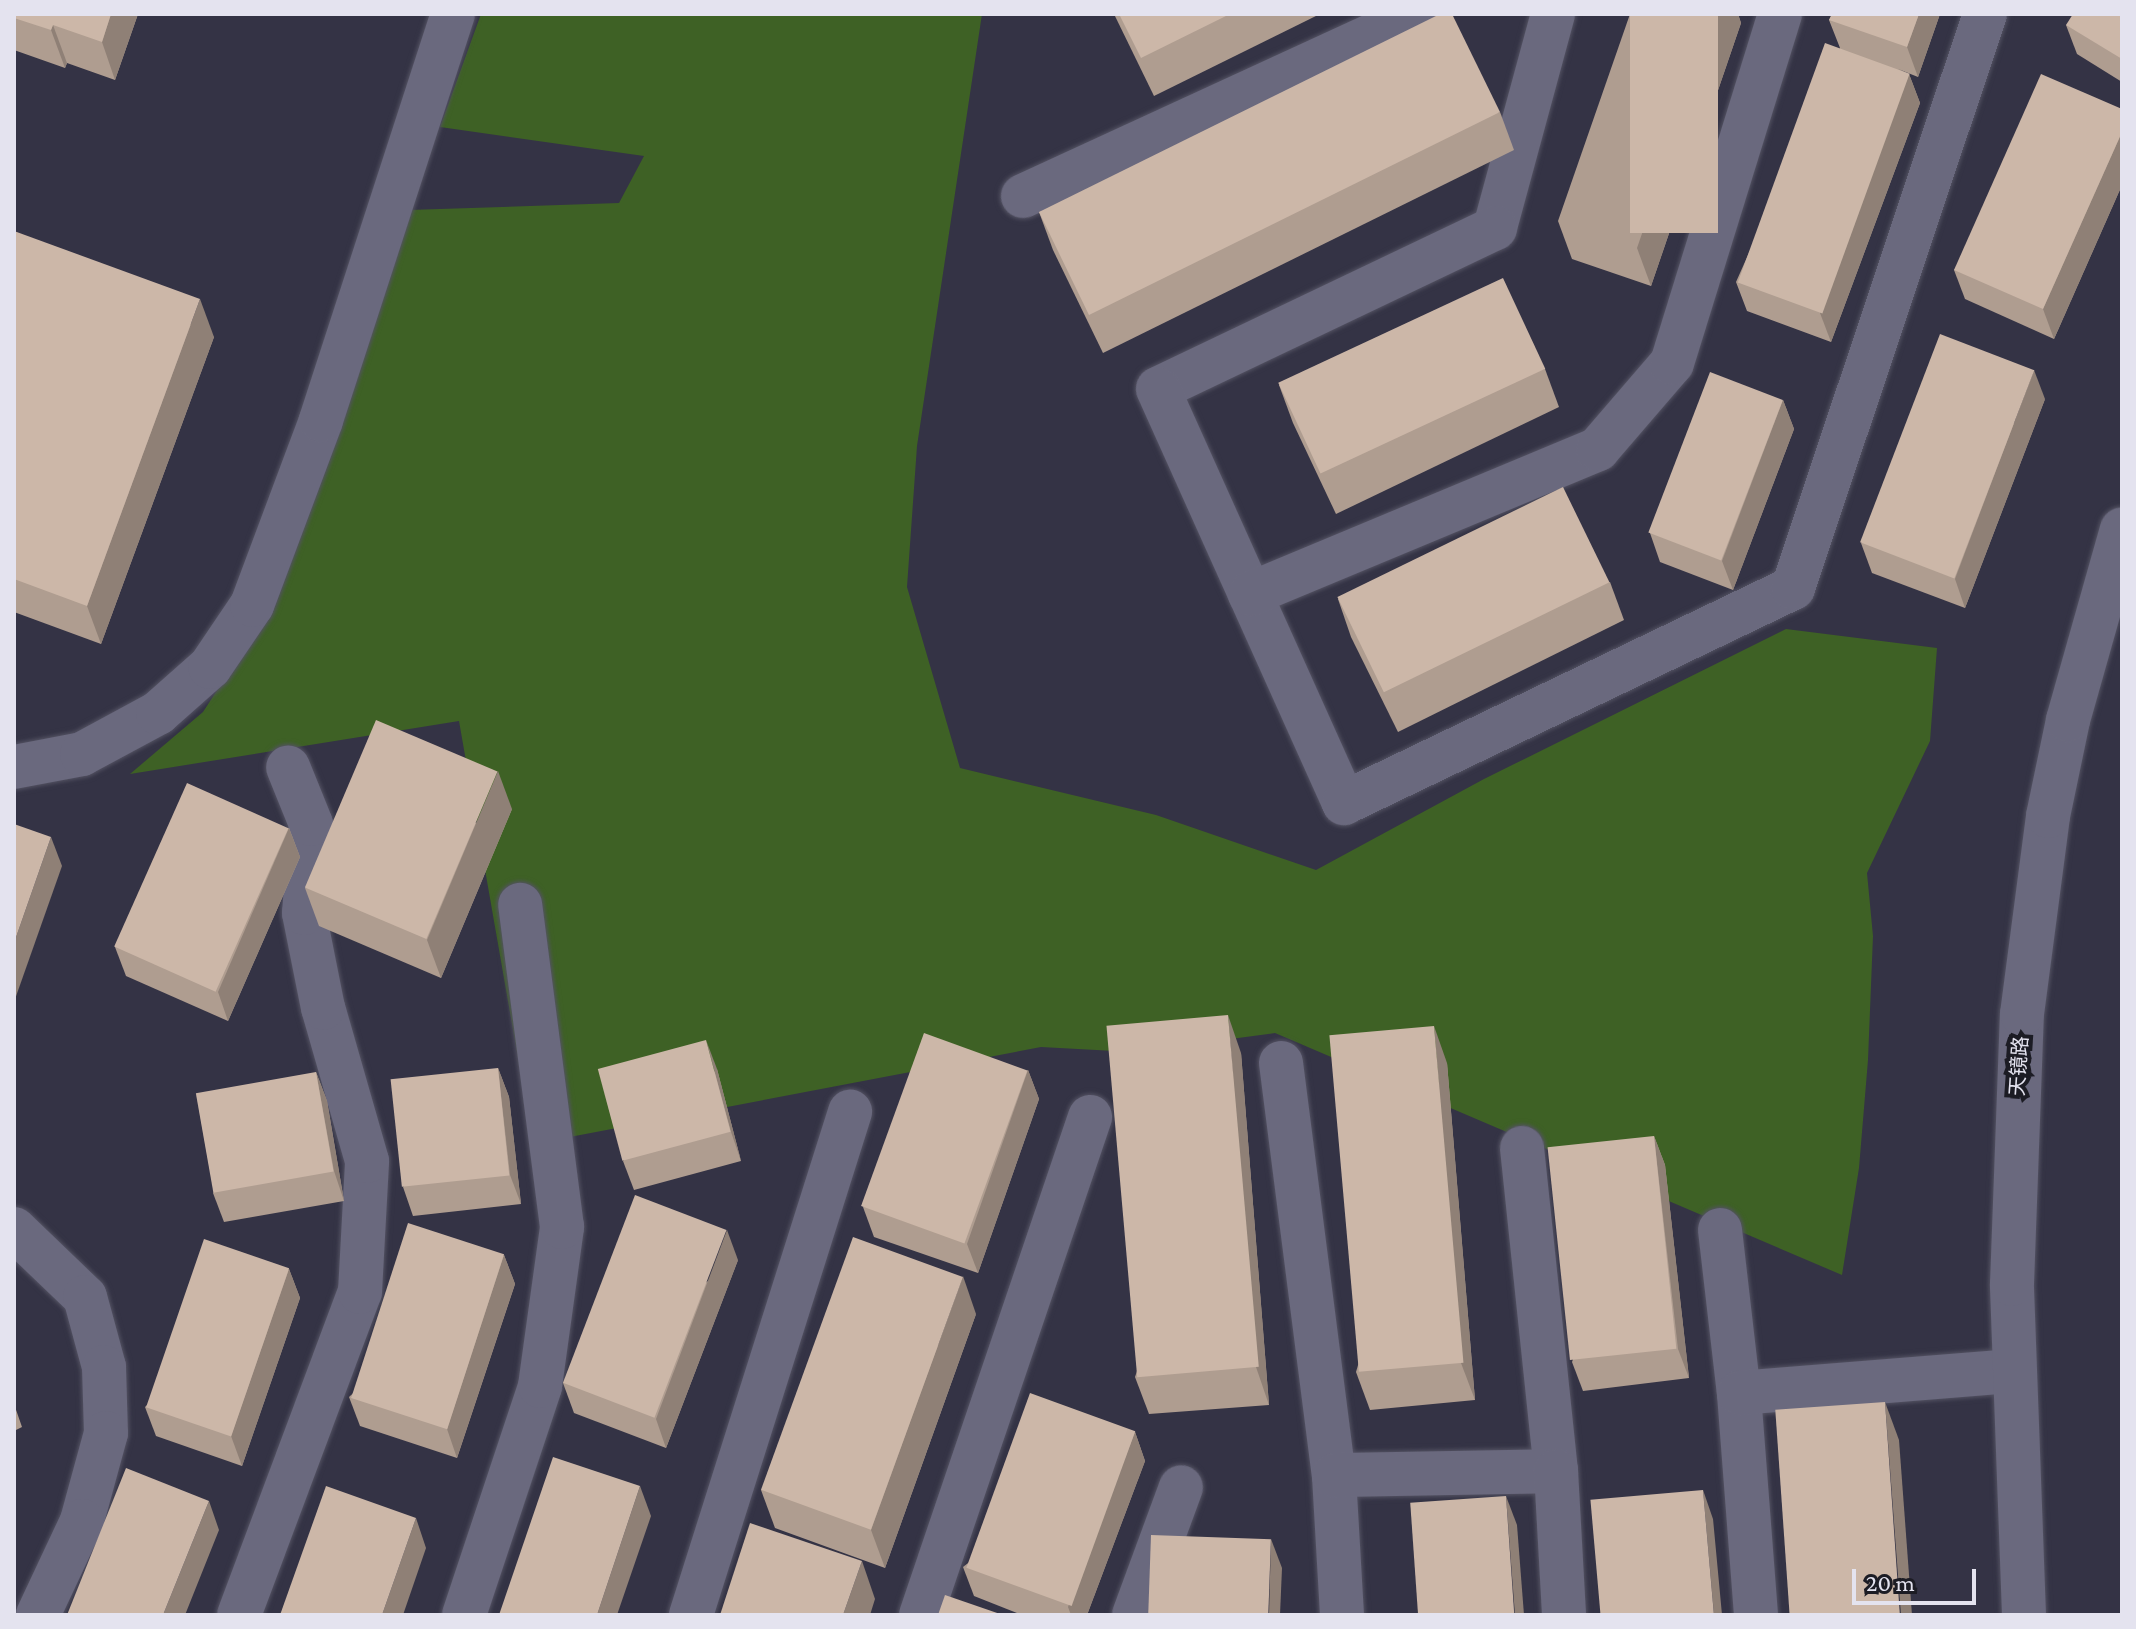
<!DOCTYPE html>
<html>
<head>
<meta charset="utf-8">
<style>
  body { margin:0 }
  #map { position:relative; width:2136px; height:1629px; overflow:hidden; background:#343345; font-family:"Crimson Pro","Noto Sans SC",serif }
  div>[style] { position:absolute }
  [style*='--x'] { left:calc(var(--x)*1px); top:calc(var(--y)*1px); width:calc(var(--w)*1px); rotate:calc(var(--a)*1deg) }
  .green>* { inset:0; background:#3e6125 }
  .roads { filter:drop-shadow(0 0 2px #535262) drop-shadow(0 0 2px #535262) }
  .minor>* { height:44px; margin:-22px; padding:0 22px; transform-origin:22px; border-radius:22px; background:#6a697e }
  .wall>* { inset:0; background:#af9d90 }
  .shaded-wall>* { inset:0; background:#8f8076 }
  .building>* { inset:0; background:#ccb7a8; transform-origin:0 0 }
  span { translate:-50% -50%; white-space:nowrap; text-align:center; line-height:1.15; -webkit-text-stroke:8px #1c1c24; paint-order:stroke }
  .street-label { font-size:20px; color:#e4e3ef }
  .frame { position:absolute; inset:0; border:16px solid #e4e3ef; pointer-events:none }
  .scale { position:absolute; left:1852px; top:1569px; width:124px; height:36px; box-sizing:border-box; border:4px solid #e4e3ef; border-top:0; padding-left:10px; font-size:24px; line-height:28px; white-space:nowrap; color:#e4e3ef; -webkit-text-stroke:6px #1c1c24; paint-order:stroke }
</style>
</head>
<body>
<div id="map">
  <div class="green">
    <i style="clip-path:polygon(481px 14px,982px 14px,917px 446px,907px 587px,960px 768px,1156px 815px,1316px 870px,1484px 779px,1786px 629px,1937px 648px,1930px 741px,1867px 873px,1873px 936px,1868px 1060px,1859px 1168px,1842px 1275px,1275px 1033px,1133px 1052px,1041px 1047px,533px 1144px,459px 721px,130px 774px,203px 712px,239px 656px,409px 210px,619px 203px,644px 156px,440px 127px)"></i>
  </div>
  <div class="roads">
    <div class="minor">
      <i style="--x:1553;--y:14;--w:222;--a:105.2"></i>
      <i style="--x:1495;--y:228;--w:373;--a:154.5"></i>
      <i style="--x:1158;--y:389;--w:454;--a:65.8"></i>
      <i style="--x:1344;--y:803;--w:498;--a:-25.6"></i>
      <i style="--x:1793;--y:588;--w:605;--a:-71.51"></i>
      <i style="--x:1023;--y:196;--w:435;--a:-24.7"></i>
      <i style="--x:1250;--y:594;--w:377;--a:-22.6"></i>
      <i style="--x:1598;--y:449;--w:113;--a:-49.3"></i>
      <i style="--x:1672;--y:363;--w:365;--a:-72.8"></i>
      <i style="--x:14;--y:767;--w:69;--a:-10.8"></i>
      <i style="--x:82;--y:754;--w:86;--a:-28.3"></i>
      <i style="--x:158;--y:713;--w:69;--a:-41.5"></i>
      <i style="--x:210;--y:667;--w:75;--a:-55.9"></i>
      <i style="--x:252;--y:605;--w:197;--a:-69.5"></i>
      <i style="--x:321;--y:420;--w:427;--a:-72"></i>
      <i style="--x:1281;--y:1063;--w:415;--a:82.7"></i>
      <i style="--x:1522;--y:1148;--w:325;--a:84"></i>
      <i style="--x:14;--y:1229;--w:98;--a:43.8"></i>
      <i style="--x:85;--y:1297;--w:73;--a:74.8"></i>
      <i style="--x:104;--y:1367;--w:66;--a:88.3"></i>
      <i style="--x:106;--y:1433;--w:91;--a:105.3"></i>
      <i style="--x:82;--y:1521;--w:104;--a:115.1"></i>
      <i style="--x:1720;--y:1230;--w:164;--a:83.4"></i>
      <i style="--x:239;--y:1615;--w:345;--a:-69.5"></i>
      <i style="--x:360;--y:1292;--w:131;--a:-86.9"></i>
      <i style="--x:367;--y:1161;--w:159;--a:-106"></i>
      <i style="--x:323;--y:1008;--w:97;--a:-101.3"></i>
      <i style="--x:304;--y:913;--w:89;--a:-85.5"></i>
      <i style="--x:311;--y:824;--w:61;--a:-112"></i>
      <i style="--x:464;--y:1615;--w:241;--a:-71.6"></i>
      <i style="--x:540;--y:1386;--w:161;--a:-82.1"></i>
      <i style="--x:562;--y:1227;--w:325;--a:-97.4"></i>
      <i style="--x:691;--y:1615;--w:528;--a:-72.46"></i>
      <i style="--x:921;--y:1615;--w:526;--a:-71.25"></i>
      <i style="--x:1134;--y:1615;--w:136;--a:-69.8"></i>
      <i style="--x:1342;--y:1615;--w:140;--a:-93.3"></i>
      <i style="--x:1334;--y:1475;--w:222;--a:-1"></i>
      <i style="--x:1556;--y:1471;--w:144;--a:86.8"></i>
      <i style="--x:1756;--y:1615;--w:223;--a:-94.4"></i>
      <i style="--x:1739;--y:1393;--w:275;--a:-4.6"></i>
      <i style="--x:2024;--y:1615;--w:331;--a:-92.1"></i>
      <i style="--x:2012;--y:1284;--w:270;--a:-87.9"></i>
      <i style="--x:2022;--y:1014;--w:200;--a:-82.5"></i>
      <i style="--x:2048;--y:816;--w:98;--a:-78.2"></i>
      <i style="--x:2068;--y:720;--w:198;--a:-74.2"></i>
    </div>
  </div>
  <div class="wall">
    <i style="clip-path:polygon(14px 14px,138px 14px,115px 80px,67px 63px,65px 68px,14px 50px)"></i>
    <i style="clip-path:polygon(1114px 14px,1320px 14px,1154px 96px)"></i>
    <i style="clip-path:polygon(1630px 14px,1738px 14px,1741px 23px,1651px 286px,1572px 259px,1558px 221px)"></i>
    <i style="clip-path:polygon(1832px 14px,1940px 14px,1918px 77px,1898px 69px,1909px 74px,1920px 103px,1831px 342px,1747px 311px,1736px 282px,1840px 48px,1829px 20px)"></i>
    <i style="clip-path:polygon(2122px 14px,2122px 82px,2077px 54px,2066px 25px)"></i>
    <i style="clip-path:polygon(2122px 109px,2122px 185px,2054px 339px,1965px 299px,1954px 270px)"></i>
    <i style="clip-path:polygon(1500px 112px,1514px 150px,1103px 353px,1053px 250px,1039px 212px)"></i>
    <i style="clip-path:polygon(14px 231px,214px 337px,101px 644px,14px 612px)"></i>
    <i style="clip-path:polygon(1545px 369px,1559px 407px,1336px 514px,1293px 423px,1279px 385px)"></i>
    <i style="clip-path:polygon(2045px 399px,1965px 608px,1872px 573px,1861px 543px)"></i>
    <i style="clip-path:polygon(1783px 400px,1794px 429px,1733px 590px,1660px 562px,1650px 533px)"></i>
    <i style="clip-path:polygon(1610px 582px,1624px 620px,1398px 732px,1351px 637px,1338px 599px)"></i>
    <i style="clip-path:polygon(512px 809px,441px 978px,319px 926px,305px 888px)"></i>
    <i style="clip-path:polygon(289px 828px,300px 857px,228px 1021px,126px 976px,115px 947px)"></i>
    <i style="clip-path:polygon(1241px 1053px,1269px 1405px,1149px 1414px,1135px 1377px)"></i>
    <i style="clip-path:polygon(1447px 1063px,1475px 1400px,1370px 1410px,1356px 1372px)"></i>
    <i style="clip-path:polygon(498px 1068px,509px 1097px,521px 1204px,413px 1216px,403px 1187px)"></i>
    <i style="clip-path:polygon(717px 1069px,741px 1161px,634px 1190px,623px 1161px)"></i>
    <i style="clip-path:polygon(1028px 1070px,1039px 1099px,978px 1273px,874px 1237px,863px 1207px)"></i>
    <i style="clip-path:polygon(316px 1072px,327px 1101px,344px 1201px,224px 1222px,213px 1193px)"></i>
    <i style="clip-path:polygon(1654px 1136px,1665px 1165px,1689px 1378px,1583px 1391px,1572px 1362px)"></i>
    <i style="clip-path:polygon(504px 1255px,515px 1284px,457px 1458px,360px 1426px,349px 1397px)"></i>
    <i style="clip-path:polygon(738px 1260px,666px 1448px,574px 1413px,563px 1383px)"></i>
    <i style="clip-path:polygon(289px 1269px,300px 1298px,242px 1466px,156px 1436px,145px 1407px)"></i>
    <i style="clip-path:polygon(976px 1314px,885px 1568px,775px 1528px,761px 1490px)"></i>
    <i style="clip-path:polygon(14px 1404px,22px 1427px,14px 1431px)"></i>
    <i style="clip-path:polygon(1135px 1432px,1145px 1461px,1087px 1615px,1022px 1615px,974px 1596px,963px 1567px)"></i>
  </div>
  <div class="shaded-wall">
    <i style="clip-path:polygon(111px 14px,138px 14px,115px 80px,102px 42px)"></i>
    <i style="clip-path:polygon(1718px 14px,1738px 14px,1741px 23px,1651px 286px,1637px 248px)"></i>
    <i style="clip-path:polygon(1919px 14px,1940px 14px,1918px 77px,1907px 47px)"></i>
    <i style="clip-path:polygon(53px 25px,67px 63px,65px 68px,51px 30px)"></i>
    <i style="clip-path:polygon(1909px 74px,1920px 103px,1831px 342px,1820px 313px)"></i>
    <i style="clip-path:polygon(2122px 132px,2122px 185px,2054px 339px,2043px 309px)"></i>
    <i style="clip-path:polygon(200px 299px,214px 337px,101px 644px,87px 606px)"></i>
    <i style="clip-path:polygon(2034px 370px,2045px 399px,1965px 608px,1955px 579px)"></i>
    <i style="clip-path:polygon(1783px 400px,1794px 429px,1733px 590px,1722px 561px)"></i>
    <i style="clip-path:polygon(498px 771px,512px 809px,441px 978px,427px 940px)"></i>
    <i style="clip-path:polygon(289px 828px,300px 857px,228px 1021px,218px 992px)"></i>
    <i style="clip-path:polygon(51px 837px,62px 866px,14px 1002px,14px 943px)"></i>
    <i style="clip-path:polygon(1228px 1015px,1241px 1053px,1269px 1405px,1256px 1367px)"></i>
    <i style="clip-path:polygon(1434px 1026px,1447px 1063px,1475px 1400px,1461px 1363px)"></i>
    <i style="clip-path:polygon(706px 1040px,717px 1069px,741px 1161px,731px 1132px)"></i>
    <i style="clip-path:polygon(498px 1068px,509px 1097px,521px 1204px,510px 1175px)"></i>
    <i style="clip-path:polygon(1028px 1070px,1039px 1099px,978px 1273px,967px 1244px)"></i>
    <i style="clip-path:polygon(316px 1072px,327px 1101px,344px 1201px,334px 1171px)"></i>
    <i style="clip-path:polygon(1654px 1136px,1665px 1165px,1689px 1378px,1678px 1349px)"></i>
    <i style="clip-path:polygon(727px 1230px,738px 1260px,666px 1448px,656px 1419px)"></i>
    <i style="clip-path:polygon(504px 1255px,515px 1284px,457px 1458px,447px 1429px)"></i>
    <i style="clip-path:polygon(289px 1269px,300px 1298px,242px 1466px,231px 1436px)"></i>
    <i style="clip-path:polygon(963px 1276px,976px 1314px,885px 1568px,871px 1530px)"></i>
    <i style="clip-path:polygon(1885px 1402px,1899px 1440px,1912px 1615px,1901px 1615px)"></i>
    <i style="clip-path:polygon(1135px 1432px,1145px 1461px,1087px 1615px,1071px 1615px,1068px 1607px)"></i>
    <i style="clip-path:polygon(640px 1486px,651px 1516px,617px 1615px,597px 1615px)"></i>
    <i style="clip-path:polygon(1703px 1490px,1713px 1519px,1722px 1615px,1714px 1615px)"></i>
    <i style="clip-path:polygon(1506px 1496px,1517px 1525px,1524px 1615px,1515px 1615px)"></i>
    <i style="clip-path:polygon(209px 1501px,219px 1530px,185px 1615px,163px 1615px)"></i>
    <i style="clip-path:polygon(416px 1518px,426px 1548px,403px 1615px,382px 1615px)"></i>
    <i style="clip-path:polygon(1271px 1539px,1282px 1568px,1280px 1615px,1269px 1615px)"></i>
    <i style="clip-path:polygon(862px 1561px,875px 1599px,870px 1615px,843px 1615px)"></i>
  </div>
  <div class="building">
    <i style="clip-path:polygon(14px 14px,111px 14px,102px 42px,53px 25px,51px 30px,14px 18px)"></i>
    <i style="clip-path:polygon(1119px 14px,1230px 14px,1141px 58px)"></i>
    <i style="clip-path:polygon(1440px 14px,1452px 14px,1500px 112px,1089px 315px,1039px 212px)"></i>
    <i style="left:1630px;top:14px;width:88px;height:219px"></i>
    <i style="clip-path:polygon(1832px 14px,1919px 14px,1907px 47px,1829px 20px)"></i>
    <i style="clip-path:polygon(2073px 14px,2122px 14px,2122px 59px,2066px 25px)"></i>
    <i style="left:1825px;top:43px;width:90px;height:255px;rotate:20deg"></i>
    <i style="clip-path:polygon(2041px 74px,2122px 109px,2122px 132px,2043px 309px,1954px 270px)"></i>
    <i style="clip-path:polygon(14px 231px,200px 299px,87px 606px,14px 579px)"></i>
    <i style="left:1503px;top:278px;width:100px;height:248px;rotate:65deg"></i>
    <i style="left:1940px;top:334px;width:101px;height:223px;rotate:21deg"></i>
    <i style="left:1710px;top:372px;width:78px;height:172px;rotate:21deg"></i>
    <i style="left:1563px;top:487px;width:106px;height:251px;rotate:64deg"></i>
    <i style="left:376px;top:720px;width:132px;height:182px;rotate:23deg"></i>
    <i style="left:187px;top:783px;width:111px;height:179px;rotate:24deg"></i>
    <i style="clip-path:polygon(14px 824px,51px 837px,14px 943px)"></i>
    <i style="left:1228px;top:1015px;width:353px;height:122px;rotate:85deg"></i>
    <i style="left:1434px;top:1026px;width:338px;height:105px;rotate:85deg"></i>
    <i style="left:924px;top:1033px;width:110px;height:184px;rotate:20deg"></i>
    <i style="left:706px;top:1040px;width:95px;height:112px;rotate:75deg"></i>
    <i style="left:498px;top:1068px;width:108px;height:108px;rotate:84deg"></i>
    <i style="left:316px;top:1072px;width:101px;height:122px;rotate:80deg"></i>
    <i style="left:1654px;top:1136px;width:214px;height:107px;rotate:84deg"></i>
    <i style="left:635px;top:1195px;width:98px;height:201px;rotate:21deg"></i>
    <i style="left:408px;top:1223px;width:101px;height:184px;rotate:18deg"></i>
    <i style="left:853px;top:1237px;width:117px;height:269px;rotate:20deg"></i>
    <i style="left:204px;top:1239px;width:90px;height:178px;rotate:19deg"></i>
    <i style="left:1030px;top:1393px;width:112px;height:186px;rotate:20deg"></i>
    <i style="left:1885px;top:1402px;width:214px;height:110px;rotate:86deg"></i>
    <i style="clip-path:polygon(553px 1457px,640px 1486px,597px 1615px,499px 1615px)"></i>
    <i style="clip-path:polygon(126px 1468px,209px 1501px,163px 1615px,67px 1615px)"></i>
    <i style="clip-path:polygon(326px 1486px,416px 1518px,382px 1615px,280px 1615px)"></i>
    <i style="left:1703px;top:1490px;width:125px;height:113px;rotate:85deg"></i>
    <i style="left:1506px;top:1496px;width:119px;height:96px;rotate:86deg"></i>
    <i style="clip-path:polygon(750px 1523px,862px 1561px,843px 1615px,720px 1615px)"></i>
    <i style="left:1151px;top:1535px;width:120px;height:80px;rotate:2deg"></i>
    <i style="clip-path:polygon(945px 1595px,1003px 1615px,938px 1615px)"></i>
  </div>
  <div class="street-label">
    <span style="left:2019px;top:1066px;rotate:-86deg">天镜路</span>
  </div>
  <div class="frame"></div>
  <div class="scale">20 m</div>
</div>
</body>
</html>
